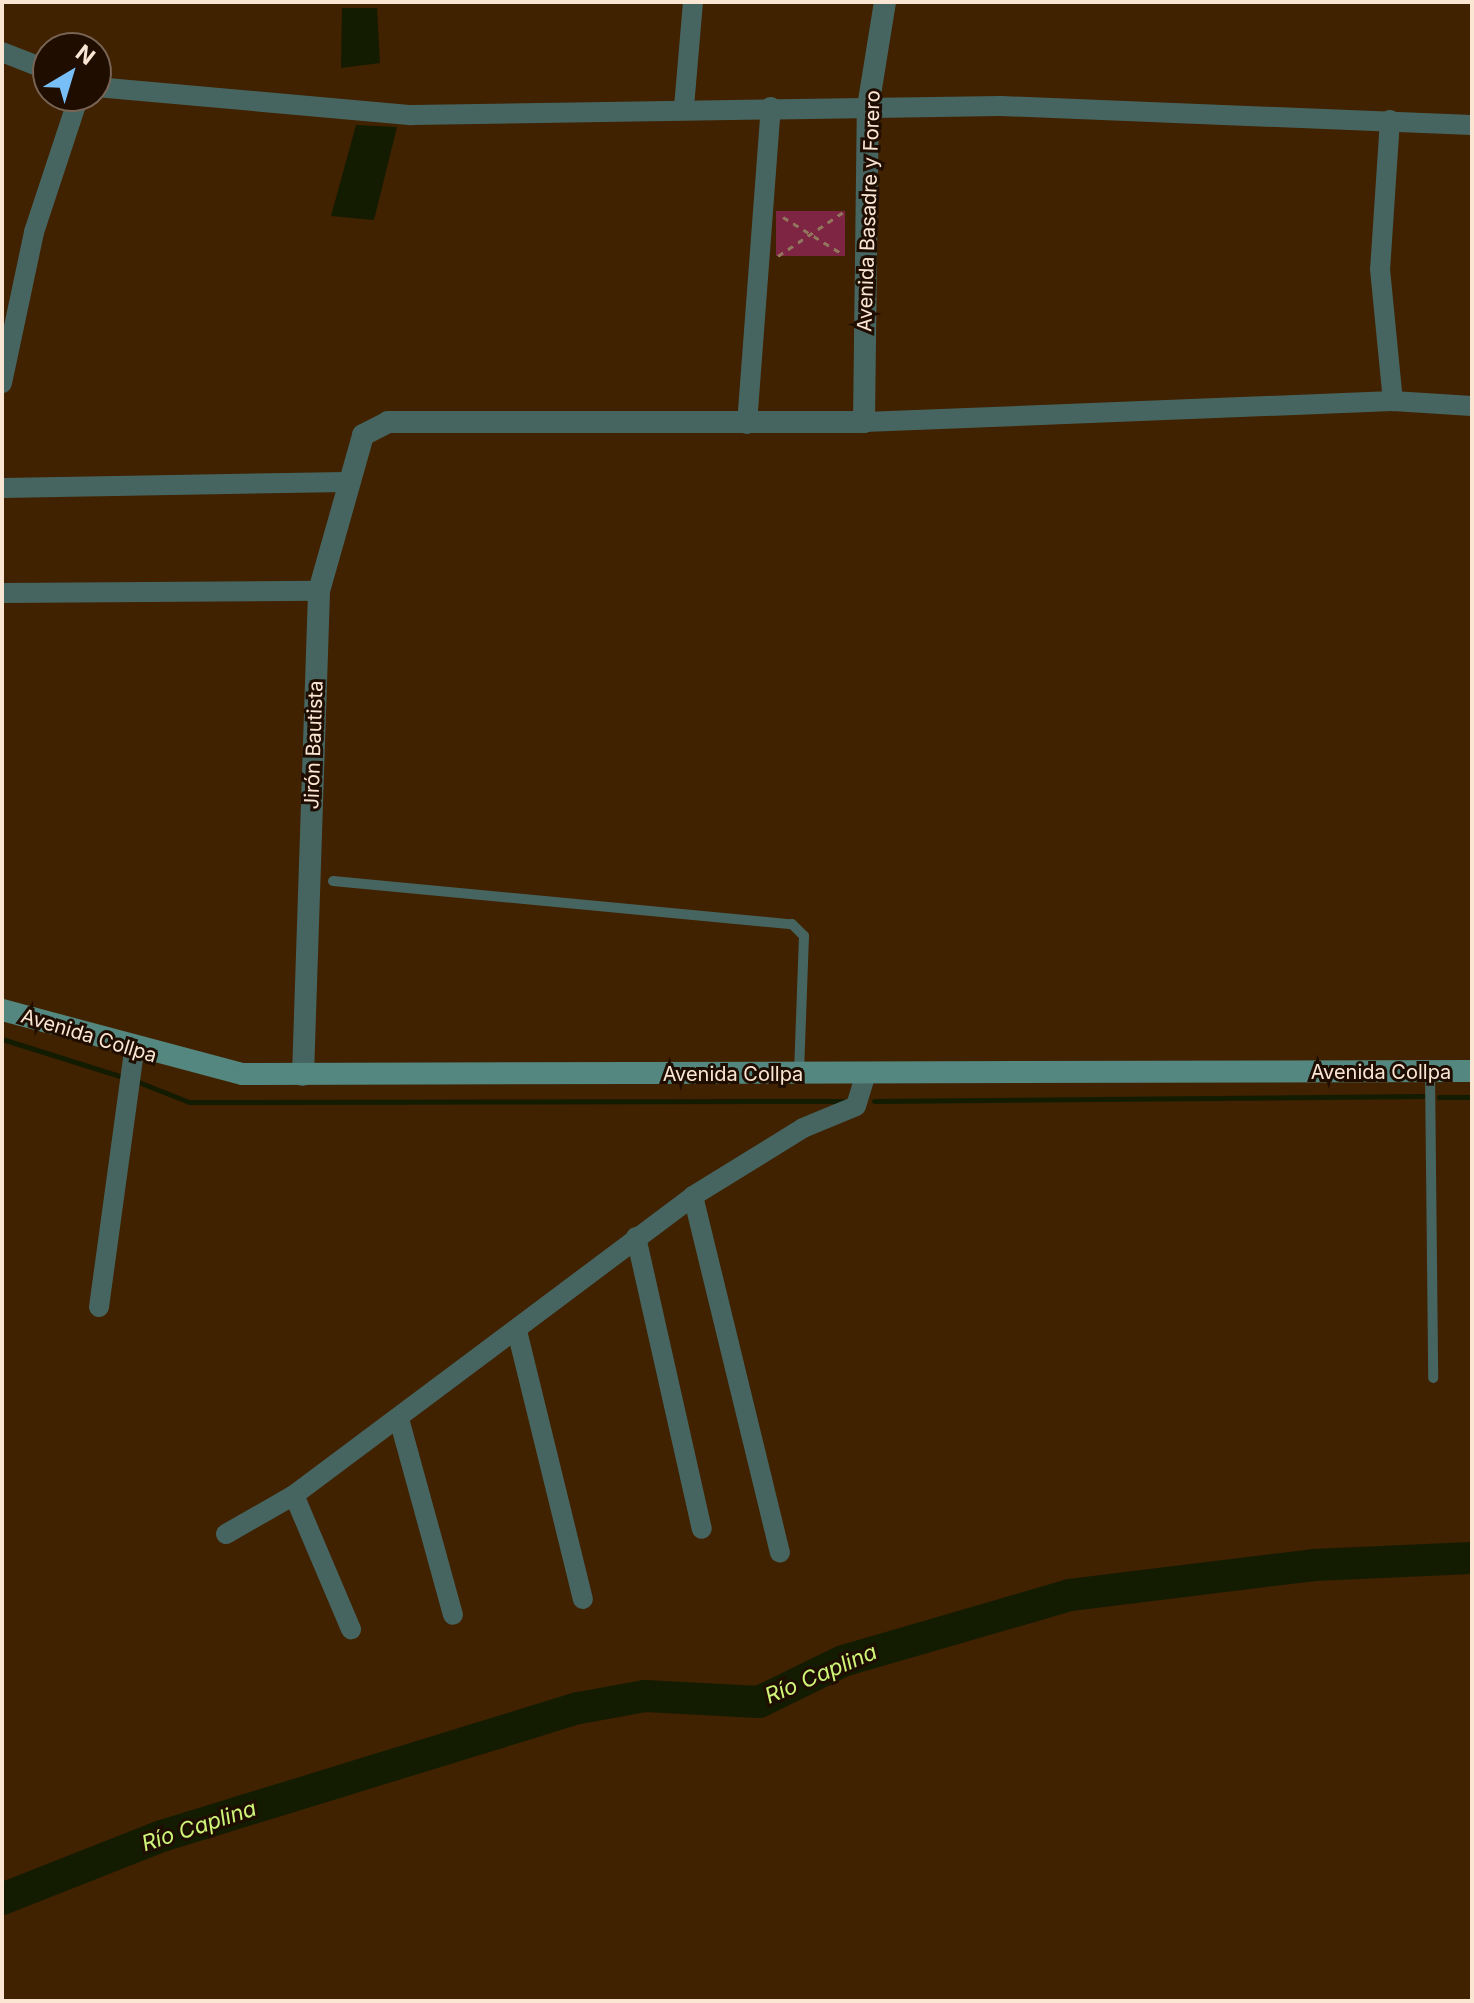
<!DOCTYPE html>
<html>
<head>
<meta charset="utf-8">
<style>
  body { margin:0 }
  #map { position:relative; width:1474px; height:2003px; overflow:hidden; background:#402100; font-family:Inter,sans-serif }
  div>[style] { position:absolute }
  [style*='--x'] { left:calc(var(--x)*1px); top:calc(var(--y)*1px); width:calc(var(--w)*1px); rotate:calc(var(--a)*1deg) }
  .green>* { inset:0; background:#7f2544; transform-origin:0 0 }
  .water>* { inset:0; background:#131c00 }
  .stream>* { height:5px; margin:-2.5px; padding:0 2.5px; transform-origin:2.5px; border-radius:2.5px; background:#131c00 }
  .river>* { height:32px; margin:-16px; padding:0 16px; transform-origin:16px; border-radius:16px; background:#131c00 }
  .path>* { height:3px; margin-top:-1.5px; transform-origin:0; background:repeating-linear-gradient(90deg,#92775d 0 6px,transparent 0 12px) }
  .service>* { height:10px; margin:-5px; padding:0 5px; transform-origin:5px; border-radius:5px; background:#466560 }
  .minor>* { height:20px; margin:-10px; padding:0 10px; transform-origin:10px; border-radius:10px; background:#466560 }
  .tertiary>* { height:22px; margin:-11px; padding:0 11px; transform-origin:11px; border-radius:11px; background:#466560 }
  .secondary>* { height:22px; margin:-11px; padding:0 11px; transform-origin:11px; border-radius:11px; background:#53877f }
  span { translate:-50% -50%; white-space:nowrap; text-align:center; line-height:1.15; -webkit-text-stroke:6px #1f0d00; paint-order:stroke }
  .street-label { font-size:20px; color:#fbe6d4 }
  .water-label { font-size:22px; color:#cff579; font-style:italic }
  .frame { position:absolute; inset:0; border:4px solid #fbe6d4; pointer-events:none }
  .north { position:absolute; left:32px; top:32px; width:80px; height:80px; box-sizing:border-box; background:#1f0d00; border:2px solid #776455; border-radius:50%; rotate:38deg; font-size:22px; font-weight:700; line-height:32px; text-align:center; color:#fbe6d4 }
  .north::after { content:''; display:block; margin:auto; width:28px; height:36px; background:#78bff7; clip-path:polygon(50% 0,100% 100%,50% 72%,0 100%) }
</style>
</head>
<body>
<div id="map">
  <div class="green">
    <i style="left:845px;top:211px;width:45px;height:69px;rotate:90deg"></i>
  </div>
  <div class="water">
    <i style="clip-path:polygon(342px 8px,377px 8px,380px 63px,341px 68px)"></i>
    <i style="clip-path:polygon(356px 125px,397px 127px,374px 220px,331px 216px)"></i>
  </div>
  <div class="stream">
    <i style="--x:2;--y:1039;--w:123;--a:17.5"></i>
    <i style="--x:136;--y:1081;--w:57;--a:21.6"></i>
    <i style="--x:189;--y:1102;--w:654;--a:-0.09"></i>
    <i style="--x:1439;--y:1097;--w:33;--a:0"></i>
    <i style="--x:874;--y:1101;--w:549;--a:-0.52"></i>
  </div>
  <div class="river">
    <i style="--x:2;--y:1899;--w:172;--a:-21.5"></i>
    <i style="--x:162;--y:1836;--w:436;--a:-17.1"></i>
    <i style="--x:579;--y:1708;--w:67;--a:-10.3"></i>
    <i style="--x:645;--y:1696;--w:114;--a:3"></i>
    <i style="--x:759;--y:1702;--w:93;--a:-26"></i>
    <i style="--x:843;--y:1661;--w:236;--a:-16.2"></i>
    <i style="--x:1070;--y:1595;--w:246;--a:-7"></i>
    <i style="--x:1314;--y:1565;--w:158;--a:-2.5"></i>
  </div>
  <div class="path">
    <i style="--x:783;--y:217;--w:72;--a:31.9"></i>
    <i style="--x:778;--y:256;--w:81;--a:-33.9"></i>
  </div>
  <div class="service">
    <i style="--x:333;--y:881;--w:461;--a:5.4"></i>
    <i style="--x:792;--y:924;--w:17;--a:45"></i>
    <i style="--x:804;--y:936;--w:138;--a:92.1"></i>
    <i style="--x:1430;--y:1071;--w:307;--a:89.4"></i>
  </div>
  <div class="minor">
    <i style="--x:2;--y:52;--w:49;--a:21.4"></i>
    <i style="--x:96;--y:87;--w:317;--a:5.1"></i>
    <i style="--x:412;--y:115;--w:589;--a:-0.88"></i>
    <i style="--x:1001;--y:106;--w:471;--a:2.3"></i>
    <i style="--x:684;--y:107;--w:105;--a:-85.1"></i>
    <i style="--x:1390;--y:120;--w:149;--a:93.8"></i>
    <i style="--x:1380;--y:269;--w:133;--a:84.4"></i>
    <i style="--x:2;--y:383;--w:154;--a:-78"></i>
    <i style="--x:34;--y:232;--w:143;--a:-71.7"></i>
    <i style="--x:864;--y:422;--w:529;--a:-2.27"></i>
    <i style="--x:1393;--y:401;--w:79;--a:3.6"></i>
    <i style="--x:747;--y:424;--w:318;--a:-85.7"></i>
    <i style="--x:2;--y:488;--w:344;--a:-1"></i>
    <i style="--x:2;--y:593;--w:317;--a:-0.4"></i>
    <i style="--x:693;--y:1196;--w:367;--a:76.3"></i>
    <i style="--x:636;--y:1237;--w:299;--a:77.3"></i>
    <i style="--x:99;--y:1307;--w:259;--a:-82.2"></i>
    <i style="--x:517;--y:1331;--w:276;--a:76.2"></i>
    <i style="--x:399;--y:1419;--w:203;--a:74.6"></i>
    <i style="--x:294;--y:1495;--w:146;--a:67"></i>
    <i style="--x:226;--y:1534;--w:78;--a:-29.8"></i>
    <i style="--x:294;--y:1495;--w:499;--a:-36.8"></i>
    <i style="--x:693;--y:1196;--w:129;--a:-31.7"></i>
    <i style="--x:803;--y:1128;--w:57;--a:-22.5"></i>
    <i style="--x:856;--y:1106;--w:34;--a:-73"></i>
  </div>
  <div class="tertiary">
    <i style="--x:303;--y:1075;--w:484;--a:-88.1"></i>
    <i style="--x:319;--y:591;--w:162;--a:-74.2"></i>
    <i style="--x:363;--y:435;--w:28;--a:-27"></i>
    <i style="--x:388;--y:422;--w:476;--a:0"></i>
    <i style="--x:864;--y:422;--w:315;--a:-89.3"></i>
    <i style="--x:868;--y:107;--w:106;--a:-80.8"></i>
  </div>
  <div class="secondary">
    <i style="--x:2;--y:1010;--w:249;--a:14.9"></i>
    <i style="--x:243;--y:1074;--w:1229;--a:-0.14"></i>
  </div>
  <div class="street-label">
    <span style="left:869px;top:211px;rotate:-88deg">Avenida Basadre y Forero</span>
    <span style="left:314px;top:745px;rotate:-88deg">Jirón Bautista</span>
    <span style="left:89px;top:1036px;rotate:17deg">Avenida Collpa</span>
    <span style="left:1381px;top:1072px">Avenida Collpa</span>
    <span style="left:733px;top:1074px">Avenida Collpa</span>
  </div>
  <div class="water-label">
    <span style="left:821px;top:1674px;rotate:-23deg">Río Caplina</span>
    <span style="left:199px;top:1826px;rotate:-18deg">Río Caplina</span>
  </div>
  <div class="frame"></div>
  <div class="north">N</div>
</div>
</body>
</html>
